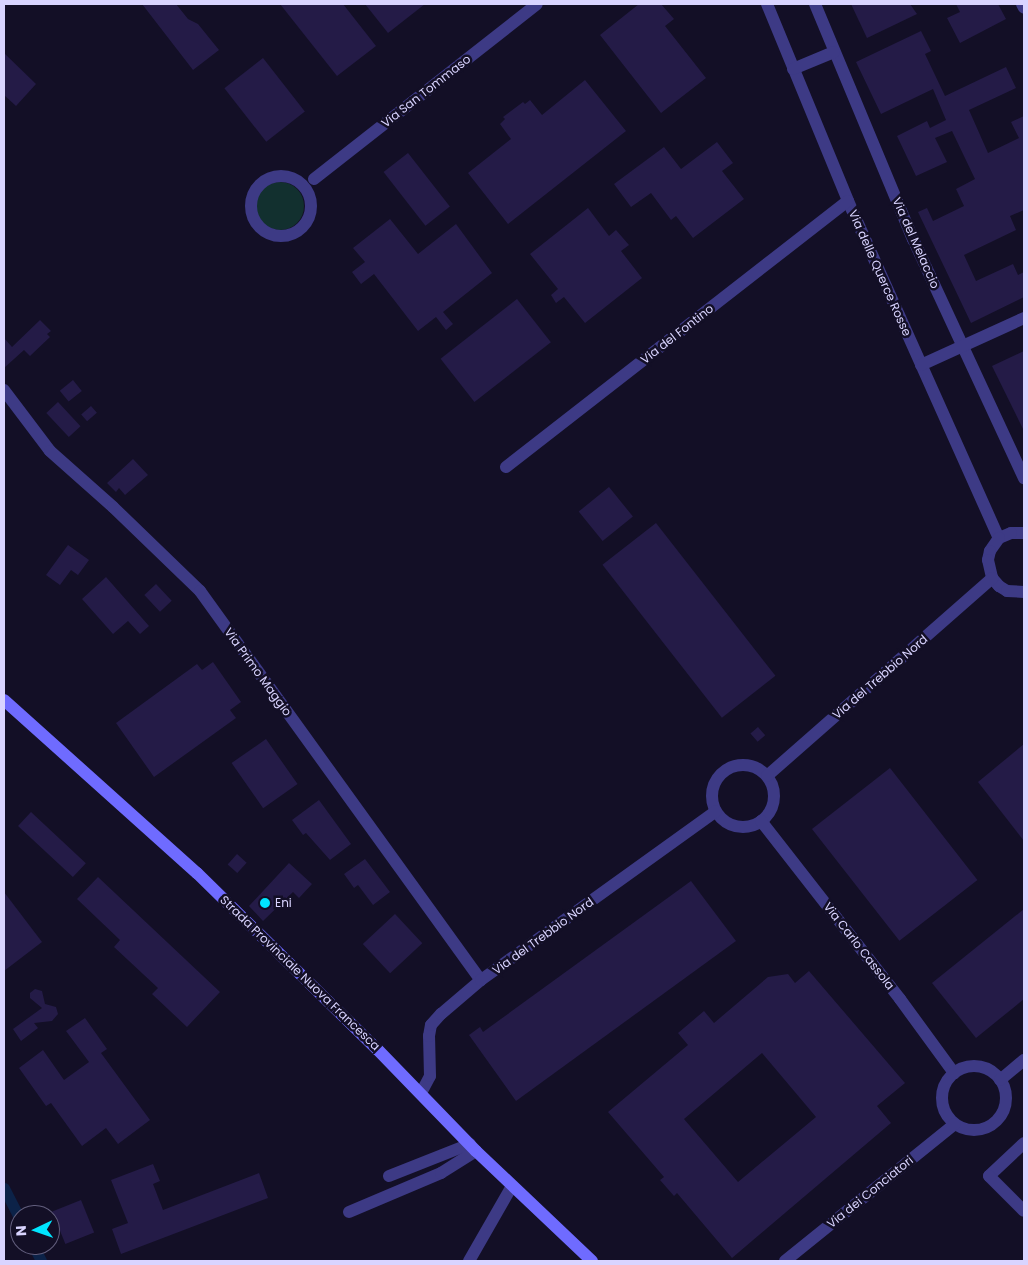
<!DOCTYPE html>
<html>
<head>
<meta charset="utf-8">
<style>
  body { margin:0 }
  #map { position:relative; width:1028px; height:1265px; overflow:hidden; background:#130f26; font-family:Poppins,sans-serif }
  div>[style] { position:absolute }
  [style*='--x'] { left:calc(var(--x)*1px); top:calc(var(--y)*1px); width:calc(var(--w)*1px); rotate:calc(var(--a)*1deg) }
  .green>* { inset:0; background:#12302f }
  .round { border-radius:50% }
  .canal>* { height:11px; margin:-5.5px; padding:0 5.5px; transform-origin:5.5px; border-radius:5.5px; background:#0c2248 }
  .building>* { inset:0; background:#241b47; transform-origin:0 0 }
  .minor>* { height:12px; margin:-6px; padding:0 6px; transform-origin:6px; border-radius:6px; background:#3d3a85 }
  .minor>.ring { margin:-6px; padding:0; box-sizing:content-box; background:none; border:12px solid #3d3a85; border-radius:50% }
  .secondary>* { height:12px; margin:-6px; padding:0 6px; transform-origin:6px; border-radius:6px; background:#6f6bff }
  .dots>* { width:14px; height:14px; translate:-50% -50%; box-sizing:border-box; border:2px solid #130f26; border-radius:50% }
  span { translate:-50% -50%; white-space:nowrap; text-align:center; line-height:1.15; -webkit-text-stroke:5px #130f26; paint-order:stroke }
  .street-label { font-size:12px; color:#d9d4ff }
  .poi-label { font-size:12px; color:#d9d4ff }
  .left { translate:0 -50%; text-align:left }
  .frame { position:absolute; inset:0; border:5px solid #d9d4ff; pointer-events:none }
  .north { position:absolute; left:10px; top:1205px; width:50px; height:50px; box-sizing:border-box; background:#130f26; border:1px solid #625e7d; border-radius:50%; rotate:267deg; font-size:14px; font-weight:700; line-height:20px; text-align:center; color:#d9d4ff }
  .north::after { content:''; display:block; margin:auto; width:18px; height:22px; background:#00e5ff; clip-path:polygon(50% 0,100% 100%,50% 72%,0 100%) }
</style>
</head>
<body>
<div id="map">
  <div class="green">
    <i class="round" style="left:256px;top:182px;width:48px;height:48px"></i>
  </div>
  <div class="canal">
    <i style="--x:4;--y:1188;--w:36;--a:63"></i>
    <i style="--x:33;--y:1245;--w:18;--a:63"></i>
  </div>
  <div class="building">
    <i style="clip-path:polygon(142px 4px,176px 4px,188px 19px,198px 24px,219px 50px,193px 70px)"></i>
    <i style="clip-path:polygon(280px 4px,343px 4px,376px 46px,337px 76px)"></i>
    <i style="clip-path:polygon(365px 4px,425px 4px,388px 33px)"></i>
    <i style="clip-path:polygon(639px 4px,661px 4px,674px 19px,665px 26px,706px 78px,661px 113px,600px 35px)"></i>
    <i style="clip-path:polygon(851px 4px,910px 4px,917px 14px,867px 38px)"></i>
    <i style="clip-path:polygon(956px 4px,998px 4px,1006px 19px,960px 43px,947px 18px,960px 12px)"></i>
    <i style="clip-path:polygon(921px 31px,931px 51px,925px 54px,945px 96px,1006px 67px,1016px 88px,969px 110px,988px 153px,1019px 138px,1011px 122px,1024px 116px,1024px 210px,1010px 216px,1016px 230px,964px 255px,976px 281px,1013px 264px,1018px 275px,1024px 272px,1024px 297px,971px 323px,918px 212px,927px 208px,933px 221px,964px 206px,956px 189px,975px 179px,952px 131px,935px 138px,947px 162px,916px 176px,897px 136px,927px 121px,930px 128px,946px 120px,933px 89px,881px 114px,856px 62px)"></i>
    <i style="clip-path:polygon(4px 53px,36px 84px,16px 106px,4px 95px)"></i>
    <i style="left:263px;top:58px;width:68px;height:49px;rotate:52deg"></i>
    <i style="clip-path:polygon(585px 80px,626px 131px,508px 224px,468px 173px,511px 139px,500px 124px,505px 119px,503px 117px,523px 102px,525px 104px,530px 100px,542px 115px)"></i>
    <i style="clip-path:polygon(717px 142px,733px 163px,722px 171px,744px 199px,693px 238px,676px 216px,671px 220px,651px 193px,631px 207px,614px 184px,664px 147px,681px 169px)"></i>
    <i style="left:408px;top:153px;width:68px;height:31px;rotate:52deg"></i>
    <i style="clip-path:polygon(588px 208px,609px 236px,616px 230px,629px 245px,621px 251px,642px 278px,585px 323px,564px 297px,556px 303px,551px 295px,558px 289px,530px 254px)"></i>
    <i style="clip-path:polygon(390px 219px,418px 254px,456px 224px,492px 273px,443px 312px,453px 324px,446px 330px,436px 317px,418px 331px,374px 274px,361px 284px,352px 272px,365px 262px,353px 248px)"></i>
    <i style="left:517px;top:299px;width:55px;height:97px;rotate:52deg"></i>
    <i style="clip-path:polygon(40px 320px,51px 331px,47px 334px,50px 337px,30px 356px,24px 350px,4px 368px,4px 338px,12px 347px)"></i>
    <i style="clip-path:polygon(1024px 351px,1024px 431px,992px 366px)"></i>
    <i style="left:73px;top:380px;width:14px;height:17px;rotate:51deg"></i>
    <i style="left:58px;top:402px;width:33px;height:16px;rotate:47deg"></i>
    <i style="left:91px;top:406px;width:9px;height:13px;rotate:49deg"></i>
    <i style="clip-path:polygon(133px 459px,148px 475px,125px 495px,119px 488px,116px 492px,107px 483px)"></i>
    <i style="left:609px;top:487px;width:38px;height:39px;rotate:51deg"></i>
    <i style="left:656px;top:523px;width:194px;height:68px;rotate:52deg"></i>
    <i style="clip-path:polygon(68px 545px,89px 560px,78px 575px,71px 570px,60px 585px,46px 575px)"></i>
    <i style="clip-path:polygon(106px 577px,149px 626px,140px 634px,128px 621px,113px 634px,82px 599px)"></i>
    <i style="left:156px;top:584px;width:23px;height:16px;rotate:47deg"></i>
    <i style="clip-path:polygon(213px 662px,241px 702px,230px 710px,236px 718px,154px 777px,116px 723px,197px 664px,202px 670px)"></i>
    <i style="left:758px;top:727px;width:11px;height:10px;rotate:49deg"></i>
    <i style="left:266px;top:739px;width:55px;height:42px;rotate:55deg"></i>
    <i style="clip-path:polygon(1024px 744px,1024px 841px,978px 782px)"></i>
    <i style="left:890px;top:768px;width:142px;height:99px;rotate:52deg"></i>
    <i style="clip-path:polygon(319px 800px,351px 844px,330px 860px,306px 833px,303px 835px,292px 820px)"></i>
    <i style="left:31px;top:812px;width:75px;height:19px;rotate:43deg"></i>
    <i style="left:237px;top:854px;width:13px;height:14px;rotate:42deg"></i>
    <i style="clip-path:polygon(365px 859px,390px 892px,373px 905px,358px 885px,354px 888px,344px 874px)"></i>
    <i style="clip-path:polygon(289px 863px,312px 884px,299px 898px,293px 892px,263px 921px,249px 906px)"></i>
    <i style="clip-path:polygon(98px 877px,220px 992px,187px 1027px,152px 994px,158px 988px,114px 947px,120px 940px,77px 899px)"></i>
    <i style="clip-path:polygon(691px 881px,736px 941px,516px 1101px,469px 1035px,480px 1027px,483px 1032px)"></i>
    <i style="clip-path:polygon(4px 892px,42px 942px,4px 971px)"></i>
    <i style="clip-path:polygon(1024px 909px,1024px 999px,976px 1038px,932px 983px)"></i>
    <i style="left:395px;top:914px;width:40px;height:44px;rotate:47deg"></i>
    <i style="clip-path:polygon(evenodd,809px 971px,905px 1083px,877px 1106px,891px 1123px,732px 1258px,677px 1193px,674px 1196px,660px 1180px,664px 1177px,608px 1112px,688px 1045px,678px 1033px,704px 1011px,714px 1023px,768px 977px,788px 974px,795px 983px,809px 971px,762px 1053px,816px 1117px,738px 1182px,684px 1119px,762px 1053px)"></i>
    <i style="clip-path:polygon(35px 989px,42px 991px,45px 1004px,56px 1007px,58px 1014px,52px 1021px,34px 1023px,38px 1028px,21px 1041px,13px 1029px,42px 1008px,30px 998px,30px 993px)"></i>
    <i style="clip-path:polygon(85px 1018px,107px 1049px,101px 1053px,150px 1120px,118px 1144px,106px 1128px,82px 1146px,51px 1103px,46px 1106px,19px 1068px,43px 1050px,64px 1080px,89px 1062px,66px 1031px)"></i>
    <i style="clip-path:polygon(153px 1164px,160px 1181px,153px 1184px,163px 1210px,259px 1173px,268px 1198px,121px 1254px,112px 1229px,128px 1223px,111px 1180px)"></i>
    <i style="left:81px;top:1200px;width:35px;height:31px;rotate:68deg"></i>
  </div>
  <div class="minor">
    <i style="--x:767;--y:4;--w:213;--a:67.6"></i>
    <i style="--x:848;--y:201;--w:369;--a:65.9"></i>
    <i style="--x:815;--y:4;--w:255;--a:67.4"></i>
    <i style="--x:913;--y:239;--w:264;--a:65.1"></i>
    <i style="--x:1022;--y:4;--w:4;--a:63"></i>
    <i style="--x:793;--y:69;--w:44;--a:-22.5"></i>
    <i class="ring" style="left:251px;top:176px;width:48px;height:48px"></i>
    <i style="--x:314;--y:179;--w:283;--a:-38.1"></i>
    <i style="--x:921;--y:365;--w:113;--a:-24.5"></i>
    <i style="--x:4;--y:390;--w:76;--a:53"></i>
    <i style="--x:50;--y:451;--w:84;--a:41.6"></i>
    <i style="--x:113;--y:507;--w:121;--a:44"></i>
    <i style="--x:200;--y:591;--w:480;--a:54.2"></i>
    <i style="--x:506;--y:467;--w:433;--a:-37.9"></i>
    <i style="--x:1024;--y:533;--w:13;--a:180"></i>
    <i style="--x:1011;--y:533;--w:13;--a:157"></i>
    <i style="--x:999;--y:538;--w:16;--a:125"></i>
    <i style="--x:990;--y:551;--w:9;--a:103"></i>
    <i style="--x:988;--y:560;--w:18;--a:77"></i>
    <i style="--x:992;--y:578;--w:11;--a:49"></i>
    <i style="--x:999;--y:586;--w:9;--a:32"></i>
    <i style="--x:1007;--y:591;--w:17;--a:3"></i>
    <i class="ring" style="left:712px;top:765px;width:50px;height:50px"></i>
    <i style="--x:767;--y:776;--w:300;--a:-41.3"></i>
    <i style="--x:761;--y:821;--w:226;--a:52"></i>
    <i style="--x:900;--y:999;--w:92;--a:53.9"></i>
    <i class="ring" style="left:942px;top:1066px;width:52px;height:52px"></i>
    <i style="--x:1000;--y:1080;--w:31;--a:-40"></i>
    <i style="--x:421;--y:1093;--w:19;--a:-62"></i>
    <i style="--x:430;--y:1076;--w:40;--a:-91.4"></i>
    <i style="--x:429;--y:1036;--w:11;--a:-80"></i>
    <i style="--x:431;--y:1025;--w:15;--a:-48"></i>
    <i style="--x:441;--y:1014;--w:52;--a:-40.4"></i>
    <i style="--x:481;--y:980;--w:289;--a:-35.7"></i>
    <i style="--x:1024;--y:1143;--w:48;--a:136.7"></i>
    <i style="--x:989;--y:1176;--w:49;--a:45"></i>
    <i style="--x:389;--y:1176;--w:87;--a:-21.6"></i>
    <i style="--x:349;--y:1212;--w:100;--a:-23"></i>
    <i style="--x:441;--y:1173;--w:41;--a:-32.2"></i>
    <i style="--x:469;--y:1261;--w:86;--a:-60.2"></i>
    <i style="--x:785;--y:1261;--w:218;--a:-38.9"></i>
  </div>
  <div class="secondary">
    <i style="--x:4;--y:700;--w:259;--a:41.9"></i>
    <i style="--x:197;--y:873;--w:253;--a:44.4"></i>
    <i style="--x:378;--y:1050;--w:141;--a:45.9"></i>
    <i style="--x:476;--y:1151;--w:160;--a:43.5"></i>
  </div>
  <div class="dots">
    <i style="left:265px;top:903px;background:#00e5ff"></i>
  </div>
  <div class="street-label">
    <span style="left:426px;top:91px;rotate:-38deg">Via San Tommaso</span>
    <span style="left:916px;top:243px;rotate:66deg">Via del Melaccio</span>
    <span style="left:880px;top:273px;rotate:66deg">Via delle Querce Rosse</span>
    <span style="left:677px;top:334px;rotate:-38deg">Via del Fontino</span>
    <span style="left:258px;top:672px;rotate:54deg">Via Primo Maggio</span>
    <span style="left:880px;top:677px;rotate:-41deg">Via del Trebbio Nord</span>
    <span style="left:543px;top:936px;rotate:-36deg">Via del Trebbio Nord</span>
    <span style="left:859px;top:946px;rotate:52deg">Via Carlo Cassola</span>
    <span style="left:300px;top:973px;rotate:44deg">Strada Provinciale Nuova Francesca</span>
    <span style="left:870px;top:1192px;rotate:-39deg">Via dei Conciatori</span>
  </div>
  <div class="poi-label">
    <span class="left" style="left:275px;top:903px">Eni</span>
  </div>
  <div class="frame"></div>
  <div class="north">N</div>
</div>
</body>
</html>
